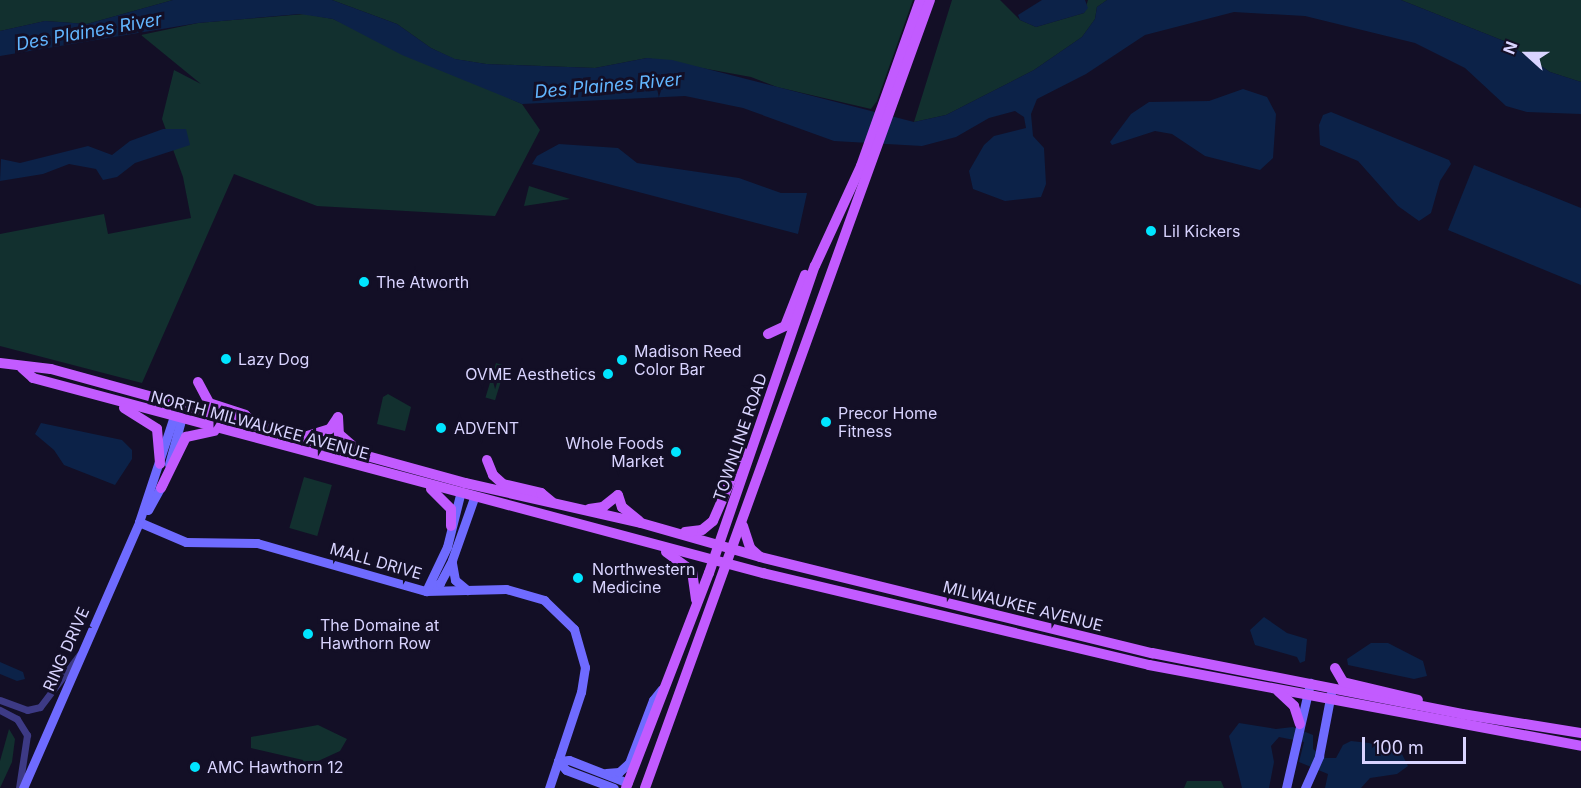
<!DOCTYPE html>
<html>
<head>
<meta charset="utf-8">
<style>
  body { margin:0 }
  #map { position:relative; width:1581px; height:788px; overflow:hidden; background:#130f26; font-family:Inter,sans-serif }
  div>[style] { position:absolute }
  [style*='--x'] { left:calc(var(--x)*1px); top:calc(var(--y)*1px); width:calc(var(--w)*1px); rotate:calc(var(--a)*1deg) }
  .green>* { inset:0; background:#12302f; transform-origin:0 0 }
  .water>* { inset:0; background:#0c2248 }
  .street>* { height:7px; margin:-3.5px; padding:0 3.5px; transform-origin:3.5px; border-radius:3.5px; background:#3d3a85 }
  .secondary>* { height:9px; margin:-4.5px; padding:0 4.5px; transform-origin:4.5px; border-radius:4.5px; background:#6f6bff }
  .primary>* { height:10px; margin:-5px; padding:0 5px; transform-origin:5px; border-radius:5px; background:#c25bff }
  .dots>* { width:16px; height:16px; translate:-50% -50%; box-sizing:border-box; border:3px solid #130f26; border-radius:50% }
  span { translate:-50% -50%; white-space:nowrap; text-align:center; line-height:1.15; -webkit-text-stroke:6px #130f26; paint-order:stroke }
  .poi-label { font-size:16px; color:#d9d4ff }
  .left { translate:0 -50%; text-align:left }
  .right { translate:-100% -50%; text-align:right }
  .street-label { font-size:16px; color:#d9d4ff }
  .water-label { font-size:18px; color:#62b6ff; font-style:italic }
  .north { position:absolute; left:1497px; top:24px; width:60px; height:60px; -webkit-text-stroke:4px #130f26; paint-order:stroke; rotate:291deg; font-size:16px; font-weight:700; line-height:24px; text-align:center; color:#d9d4ff }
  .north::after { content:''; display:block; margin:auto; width:21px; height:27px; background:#d9d4ff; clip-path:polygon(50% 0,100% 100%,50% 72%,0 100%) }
  .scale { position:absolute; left:1362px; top:737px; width:104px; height:27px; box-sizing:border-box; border:3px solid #d9d4ff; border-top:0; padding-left:8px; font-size:18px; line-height:21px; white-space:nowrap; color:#d9d4ff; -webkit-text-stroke:4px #130f26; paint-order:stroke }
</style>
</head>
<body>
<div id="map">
  <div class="green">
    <i style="clip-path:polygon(0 0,173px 0,87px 24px,45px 21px,0 31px)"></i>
    <i style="clip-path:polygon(332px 0,913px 0,877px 101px,871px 109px,777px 87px,751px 77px,647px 58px,595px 68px,486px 64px,454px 59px,431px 48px,397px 24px)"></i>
    <i style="clip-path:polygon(952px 0,1000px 0,1020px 20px,1036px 27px,1084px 13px,1088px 0,1107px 0,1097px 7px,1095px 19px,1082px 37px,1034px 70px,946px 115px,914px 122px)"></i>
    <i style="clip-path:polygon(1401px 0,1581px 0,1581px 82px,1550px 72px,1504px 41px)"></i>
    <i style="clip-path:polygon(305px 14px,333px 19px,522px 104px,540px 130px,495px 216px,317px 206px,234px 174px,142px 383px,0 346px,0 234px,104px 214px,108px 234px,191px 218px,183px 177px,162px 119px,174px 70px,201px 84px,141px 35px,198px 23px)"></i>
    <i style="clip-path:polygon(529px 186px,570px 199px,524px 206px)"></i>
    <i style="left:496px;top:363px;width:10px;height:36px;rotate:17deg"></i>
    <i style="clip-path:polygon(388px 394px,411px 407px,405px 431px,377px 424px,383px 397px)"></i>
    <i style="left:304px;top:477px;width:29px;height:53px;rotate:16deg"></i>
    <i style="clip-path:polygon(318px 725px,347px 739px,340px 751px,305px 767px,303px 760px,251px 748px,251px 737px)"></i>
    <i style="clip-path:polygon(9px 729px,15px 739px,12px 762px,0 788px,0 761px)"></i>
    <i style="clip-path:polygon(1187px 781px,1221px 781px,1224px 788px,1184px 788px)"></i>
  </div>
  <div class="water">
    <i style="clip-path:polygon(173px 0,332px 0,397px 24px,431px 48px,455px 59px,486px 64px,595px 68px,647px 58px,672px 60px,914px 122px,946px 115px,1034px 70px,1082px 37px,1095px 19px,1097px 7px,1107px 0,1401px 0,1504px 41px,1550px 72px,1581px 82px,1581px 114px,1527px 112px,1506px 106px,1465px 68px,1415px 43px,1305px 16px,1234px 12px,1145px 35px,1086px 74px,1037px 99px,1031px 114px,1033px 136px,1044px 148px,1046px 184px,1041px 197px,1005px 201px,973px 189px,969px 171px,984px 145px,994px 136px,1026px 128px,1024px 117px,1015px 111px,989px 118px,956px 137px,922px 146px,834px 141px,743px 108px,685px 96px,522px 104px,402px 55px,333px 19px,300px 14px,198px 23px,0 56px,0 31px,45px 21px,87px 24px)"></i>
    <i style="clip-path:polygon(1042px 0,1085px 0,1088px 8px,1084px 13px,1036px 27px,1020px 20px,1018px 15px)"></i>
    <i style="clip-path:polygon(1243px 89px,1267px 97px,1276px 114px,1273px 158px,1260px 170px,1205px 156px,1172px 134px,1155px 131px,1112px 145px,1110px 142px,1131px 114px,1149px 102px,1209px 101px)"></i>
    <i style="clip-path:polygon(1331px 112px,1449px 160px,1451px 164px,1440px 181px,1431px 213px,1419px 221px,1398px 206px,1358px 161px,1320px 145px,1319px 125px,1323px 115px)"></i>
    <i style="clip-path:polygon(163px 129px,186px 129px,190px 145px,135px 163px,117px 177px,103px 180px,96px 169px,69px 164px,43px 174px,0 181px,1px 159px,20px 163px,88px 146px,112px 155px,130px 141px)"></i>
    <i style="clip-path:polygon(559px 144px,618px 148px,637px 163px,739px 178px,781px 193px,807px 193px,798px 234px,532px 164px,537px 156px)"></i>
    <i style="clip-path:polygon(1474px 165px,1581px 208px,1581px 285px,1448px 230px)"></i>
    <i style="clip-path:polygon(41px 423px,122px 440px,132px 450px,132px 459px,115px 485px,64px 465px,54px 450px,35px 434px)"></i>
    <i style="clip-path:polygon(1264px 617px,1287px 633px,1307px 639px,1305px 661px,1300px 663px,1297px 657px,1255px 645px,1250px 630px)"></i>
    <i style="clip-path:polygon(1371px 643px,1388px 643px,1423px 661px,1427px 676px,1414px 679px,1348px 665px,1347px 659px)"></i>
    <i style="clip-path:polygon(0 662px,23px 672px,25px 679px,17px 681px,0 674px)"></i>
    <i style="clip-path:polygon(1239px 723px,1276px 729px,1293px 727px,1313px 735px,1313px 749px,1325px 758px,1336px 758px,1343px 745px,1351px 741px,1369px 743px,1401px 752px,1408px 766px,1397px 774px,1370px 778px,1361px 788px,1325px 788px,1328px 774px,1299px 762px,1304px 742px,1279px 737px,1271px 746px,1274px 762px,1269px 788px,1242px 788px,1229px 736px)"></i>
  </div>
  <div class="street">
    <i style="--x:0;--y:700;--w:29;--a:20"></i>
    <i style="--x:27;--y:710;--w:13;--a:-13"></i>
    <i style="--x:40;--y:707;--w:66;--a:-53"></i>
    <i style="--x:0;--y:710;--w:19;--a:28"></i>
    <i style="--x:17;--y:719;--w:19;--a:58"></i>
    <i style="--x:27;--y:735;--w:54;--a:98.6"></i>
  </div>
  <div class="secondary">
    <i style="--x:169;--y:464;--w:60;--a:-74.6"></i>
    <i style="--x:148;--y:510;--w:31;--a:-61"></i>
    <i style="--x:139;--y:522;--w:51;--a:23.1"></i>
    <i style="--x:186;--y:542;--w:71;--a:0.8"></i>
    <i style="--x:257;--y:543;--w:176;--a:15.9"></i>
    <i style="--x:426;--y:591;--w:80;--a:-1.4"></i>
    <i style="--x:506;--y:589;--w:40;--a:16"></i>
    <i style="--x:544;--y:600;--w:42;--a:44"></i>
    <i style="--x:574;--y:629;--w:40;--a:74"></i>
    <i style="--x:585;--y:667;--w:25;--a:99"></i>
    <i style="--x:581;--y:692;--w:101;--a:108.4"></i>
    <i style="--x:452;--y:563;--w:17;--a:80"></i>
    <i style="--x:455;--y:580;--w:16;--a:40"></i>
    <i style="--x:428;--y:590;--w:14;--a:-30"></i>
    <i style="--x:440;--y:583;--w:26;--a:-62"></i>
    <i style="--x:452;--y:560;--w:66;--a:-70.5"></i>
    <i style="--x:426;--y:591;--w:49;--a:-64.5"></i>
    <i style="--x:447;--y:547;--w:54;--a:-76"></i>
    <i style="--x:558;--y:761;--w:11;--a:-5"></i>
    <i style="--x:569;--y:760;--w:63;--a:21.3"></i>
    <i style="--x:558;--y:761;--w:12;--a:48"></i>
    <i style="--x:566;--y:770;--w:51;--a:20.6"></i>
    <i style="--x:606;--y:773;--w:13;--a:-4"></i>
    <i style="--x:619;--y:772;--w:13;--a:-42"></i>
    <i style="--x:629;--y:763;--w:67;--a:-69.1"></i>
    <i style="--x:653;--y:700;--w:14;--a:-51"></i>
    <i style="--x:23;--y:788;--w:290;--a:-66.4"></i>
    <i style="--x:139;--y:522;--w:124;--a:-71.7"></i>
    <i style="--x:1286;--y:788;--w:108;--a:-77.1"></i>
    <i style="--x:1305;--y:788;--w:35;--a:-66"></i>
    <i style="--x:1319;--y:756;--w:64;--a:-79.2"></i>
  </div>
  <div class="primary">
    <i style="--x:768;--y:334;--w:19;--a:-25"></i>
    <i style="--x:785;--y:326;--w:55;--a:-68.6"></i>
    <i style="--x:0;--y:363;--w:51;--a:6.7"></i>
    <i style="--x:51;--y:369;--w:429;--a:15.4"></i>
    <i style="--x:465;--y:483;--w:180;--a:12.8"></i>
    <i style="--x:641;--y:523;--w:124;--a:15.9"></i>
    <i style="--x:760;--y:557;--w:404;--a:13.8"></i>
    <i style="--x:1152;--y:653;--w:316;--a:11.1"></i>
    <i style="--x:1462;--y:714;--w:121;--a:9.1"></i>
    <i style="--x:22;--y:368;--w:15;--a:42"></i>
    <i style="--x:33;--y:378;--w:756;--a:14.96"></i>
    <i style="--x:763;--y:573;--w:397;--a:13.4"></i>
    <i style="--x:1149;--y:665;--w:440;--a:10.6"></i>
    <i style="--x:198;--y:382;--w:24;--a:62"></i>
    <i style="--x:209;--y:403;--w:38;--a:18"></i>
    <i style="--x:245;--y:415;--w:16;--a:40"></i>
    <i style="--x:124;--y:408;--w:39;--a:32"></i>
    <i style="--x:157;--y:429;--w:35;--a:85"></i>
    <i style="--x:338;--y:417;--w:17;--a:87"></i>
    <i style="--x:339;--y:434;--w:23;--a:41"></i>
    <i style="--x:304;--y:437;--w:27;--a:-17"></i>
    <i style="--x:330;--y:429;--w:14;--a:-56"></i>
    <i style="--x:487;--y:460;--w:16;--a:68"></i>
    <i style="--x:493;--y:475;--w:13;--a:42"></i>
    <i style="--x:503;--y:484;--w:39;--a:13"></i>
    <i style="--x:541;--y:493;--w:14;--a:39"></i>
    <i style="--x:161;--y:488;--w:57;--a:-63.9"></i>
    <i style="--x:186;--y:437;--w:29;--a:-12"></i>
    <i style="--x:431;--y:489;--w:28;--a:45"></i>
    <i style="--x:451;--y:509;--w:17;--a:90"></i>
    <i style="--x:589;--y:509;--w:14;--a:-8"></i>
    <i style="--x:603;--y:507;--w:19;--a:-39"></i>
    <i style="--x:618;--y:495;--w:13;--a:72"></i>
    <i style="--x:622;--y:507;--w:22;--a:39"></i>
    <i style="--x:743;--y:526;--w:23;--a:72"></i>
    <i style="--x:750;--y:548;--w:12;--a:42"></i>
    <i style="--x:685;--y:532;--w:17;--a:-7"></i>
    <i style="--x:702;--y:530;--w:14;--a:-39"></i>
    <i style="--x:713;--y:521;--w:75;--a:-66.5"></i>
    <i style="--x:666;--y:552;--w:32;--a:36"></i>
    <i style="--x:692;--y:571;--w:29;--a:82"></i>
    <i style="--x:1335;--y:668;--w:16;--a:60"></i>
    <i style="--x:1343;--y:682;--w:77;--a:13.5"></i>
    <i style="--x:1278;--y:691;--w:22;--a:43"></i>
    <i style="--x:1294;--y:706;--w:19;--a:72"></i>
    <i style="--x:626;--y:788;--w:230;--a:-68.9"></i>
    <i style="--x:709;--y:573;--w:325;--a:-71"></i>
    <i style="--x:815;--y:266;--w:110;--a:-65.3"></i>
    <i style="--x:861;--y:166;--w:176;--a:-70.4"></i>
    <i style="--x:645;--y:788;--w:838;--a:-70.12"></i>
  </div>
  <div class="dots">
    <i style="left:1151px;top:231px;background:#00e5ff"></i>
    <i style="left:364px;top:282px;background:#00e5ff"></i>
    <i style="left:226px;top:359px;background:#00e5ff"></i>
    <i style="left:622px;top:360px;background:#00e5ff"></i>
    <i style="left:608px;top:374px;background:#00e5ff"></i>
    <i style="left:826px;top:422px;background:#00e5ff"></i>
    <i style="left:441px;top:428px;background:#00e5ff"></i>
    <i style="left:676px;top:452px;background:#00e5ff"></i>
    <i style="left:578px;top:578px;background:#00e5ff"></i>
    <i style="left:308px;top:634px;background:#00e5ff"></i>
    <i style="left:195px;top:767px;background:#00e5ff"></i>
  </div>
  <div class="poi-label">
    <span class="left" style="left:1163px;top:231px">Lil Kickers</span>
    <span class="left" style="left:376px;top:282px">The Atworth</span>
    <span class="left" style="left:634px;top:360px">Madison Reed<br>Color Bar</span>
    <span class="left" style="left:238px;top:359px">Lazy Dog</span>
    <span class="right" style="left:596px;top:374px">OVME Aesthetics</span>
    <span class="left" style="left:838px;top:422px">Precor Home<br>Fitness</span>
    <span class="left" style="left:454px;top:428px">ADVENT</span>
    <span class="right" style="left:664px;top:452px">Whole Foods<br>Market</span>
    <span class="left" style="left:592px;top:578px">Northwestern<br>Medicine</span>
    <span class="left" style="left:320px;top:634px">The Domaine at<br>Hawthorn Row</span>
    <span class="left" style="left:207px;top:767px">AMC Hawthorn 12</span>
  </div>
  <div class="street-label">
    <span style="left:260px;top:425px;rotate:15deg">NORTH MILWAUKEE AVENUE</span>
    <span style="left:740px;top:437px;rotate:-71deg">TOWNLINE ROAD</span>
    <span style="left:376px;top:561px;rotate:16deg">MALL DRIVE</span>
    <span style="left:1023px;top:606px;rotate:14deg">MILWAUKEE AVENUE</span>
    <span style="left:66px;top:649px;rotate:-66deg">RING DRIVE</span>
  </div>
  <div class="water-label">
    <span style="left:89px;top:32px;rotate:-10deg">Des Plaines River</span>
    <span style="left:608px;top:86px;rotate:-5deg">Des Plaines River</span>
  </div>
  <div class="north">N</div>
  <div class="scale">100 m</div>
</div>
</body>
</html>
